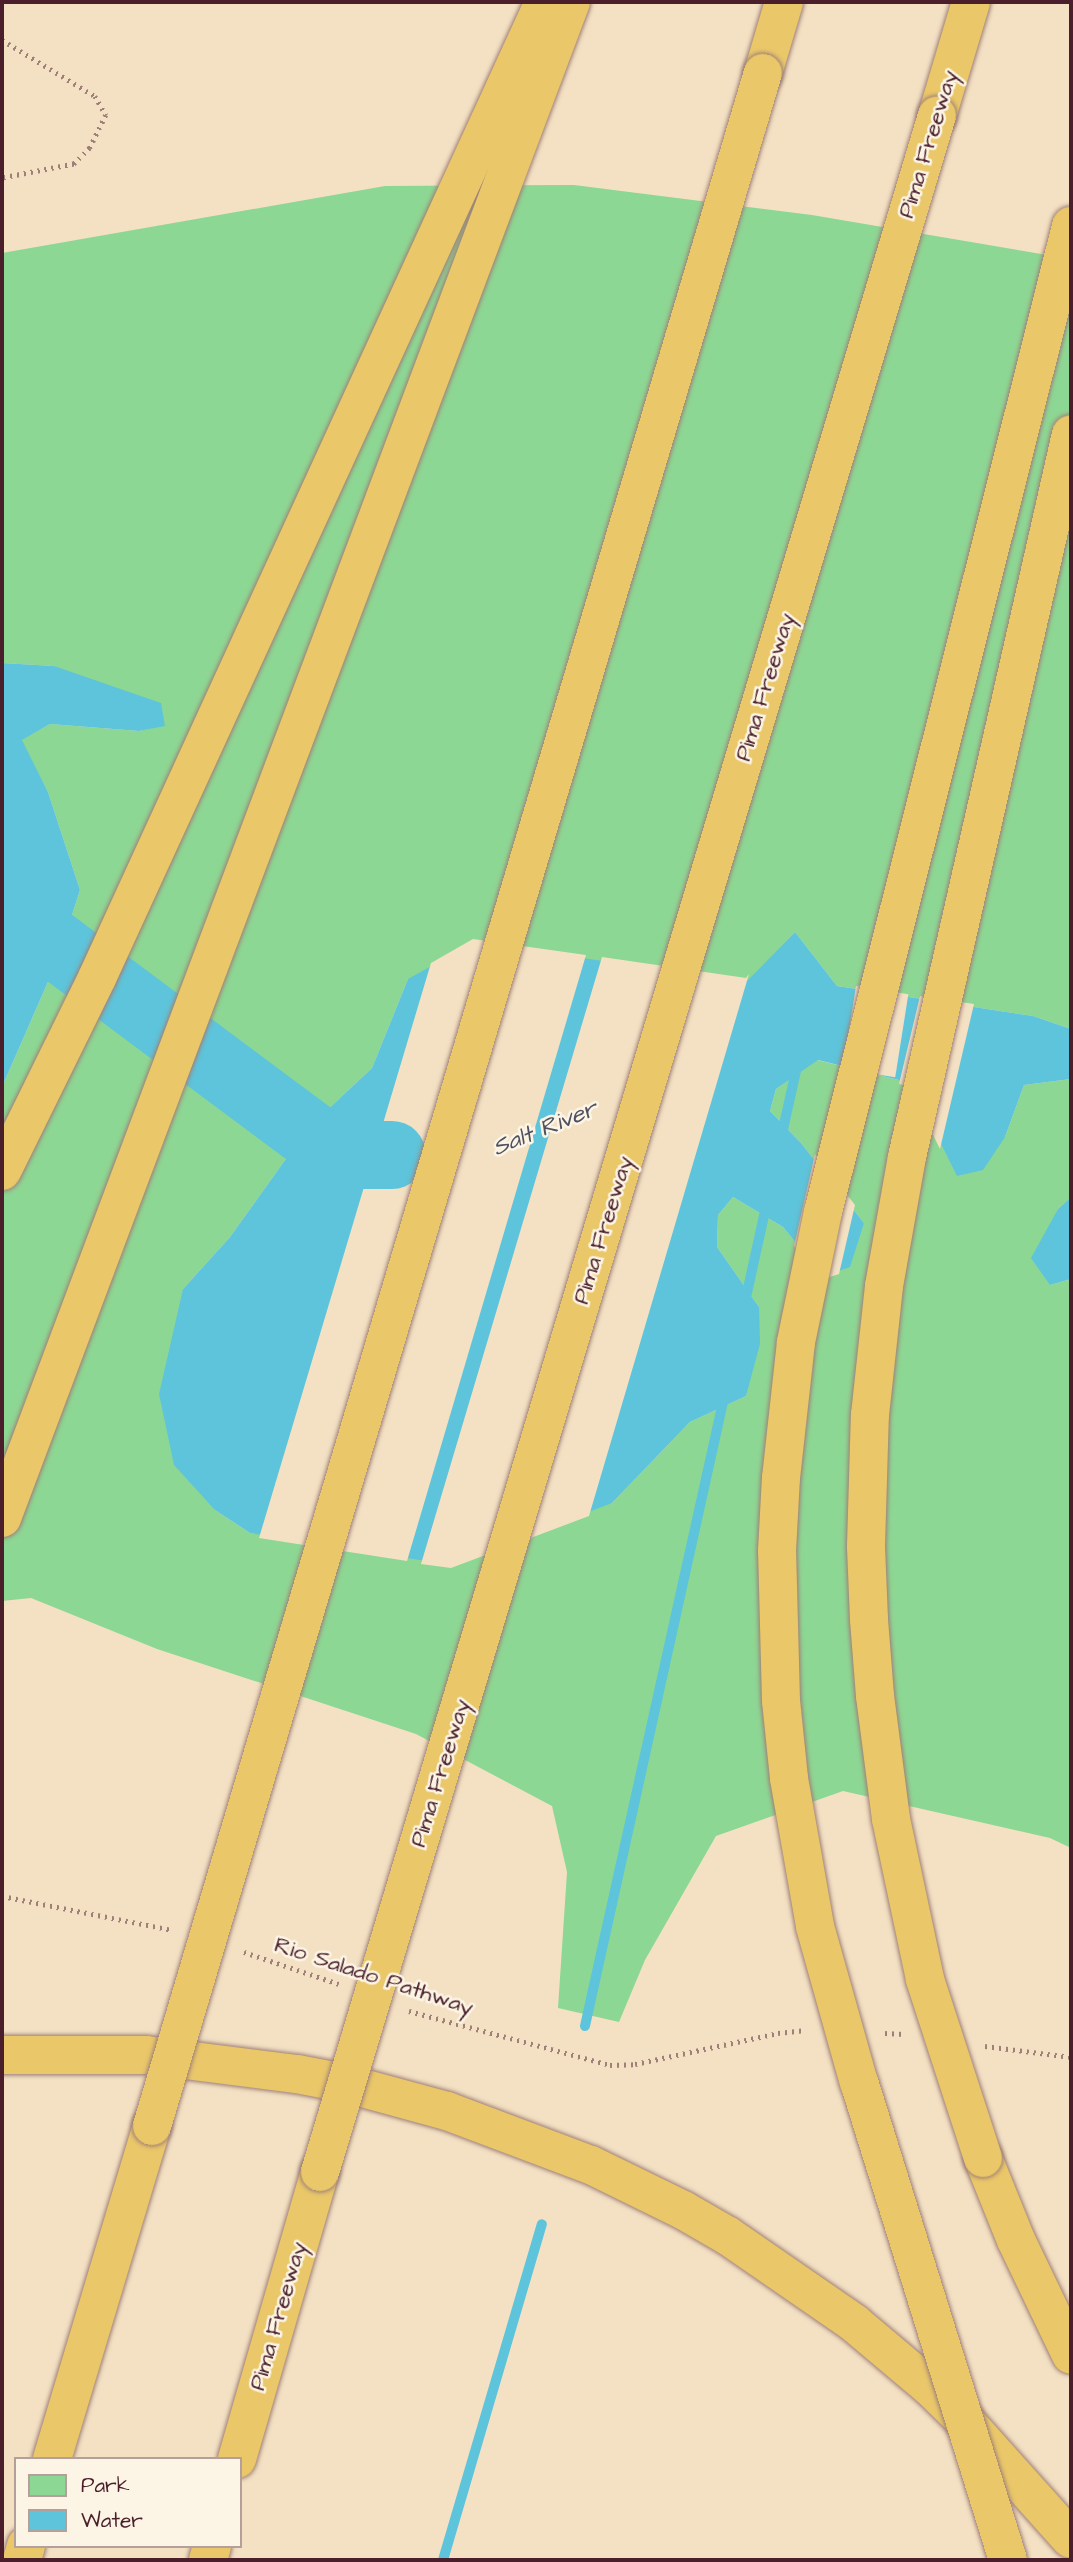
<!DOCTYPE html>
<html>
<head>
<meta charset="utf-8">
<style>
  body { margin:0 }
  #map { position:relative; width:1073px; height:2562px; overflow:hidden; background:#f4e1c4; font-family:"Architects Daughter",sans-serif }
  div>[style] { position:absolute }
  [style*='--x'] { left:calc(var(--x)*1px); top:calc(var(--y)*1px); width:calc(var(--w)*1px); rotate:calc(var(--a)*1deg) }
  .green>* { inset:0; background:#8dd794 }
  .water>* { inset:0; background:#5dc4db }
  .pier>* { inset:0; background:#f4e1c4; transform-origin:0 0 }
  .stream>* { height:10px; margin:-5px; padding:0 5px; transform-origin:5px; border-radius:5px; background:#5dc4db }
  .river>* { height:68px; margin:-34px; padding:0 34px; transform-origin:34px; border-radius:34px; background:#5dc4db }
  .path>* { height:4.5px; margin-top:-2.25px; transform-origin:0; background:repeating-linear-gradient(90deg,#9f8078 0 2px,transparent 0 7px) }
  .roads { filter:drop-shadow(0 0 2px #9f8078) drop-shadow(0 0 2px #9f8078) }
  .highway>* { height:38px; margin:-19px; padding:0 19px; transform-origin:19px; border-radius:19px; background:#eac769 }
  .bridges { filter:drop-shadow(0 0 2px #9f8078) drop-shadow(0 0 2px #9f8078) }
  .highway-bridge>* { height:38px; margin:-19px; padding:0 19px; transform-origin:19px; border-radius:19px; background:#eac769 }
  span { translate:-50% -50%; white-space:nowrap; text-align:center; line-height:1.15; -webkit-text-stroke:5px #fcf5e5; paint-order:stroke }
  .street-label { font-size:23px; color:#4a1f2b }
  .water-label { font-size:24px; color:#505160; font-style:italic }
  .frame { position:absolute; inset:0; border:4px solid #4a1f2b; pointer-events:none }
  .legend { position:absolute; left:14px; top:2457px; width:228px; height:91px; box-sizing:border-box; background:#fcf5e5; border:2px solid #b59f9b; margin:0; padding:9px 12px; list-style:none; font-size:21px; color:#4a1f2b }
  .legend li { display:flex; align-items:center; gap:14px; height:35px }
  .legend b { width:35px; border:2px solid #b59f9b }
</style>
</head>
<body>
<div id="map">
  <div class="green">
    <i style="clip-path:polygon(574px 185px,812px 215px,1071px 259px,1071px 1029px,1033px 1016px,837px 986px,795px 932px,747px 982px,408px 979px,372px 1068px,308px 1128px,230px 1237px,183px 1289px,215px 1510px,250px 1533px,283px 1537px,612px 1503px,690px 1422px,746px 1396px,759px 1307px,717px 1247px,718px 1215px,733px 1197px,783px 1227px,823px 1276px,864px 1223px,801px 1143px,770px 1111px,776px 1089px,817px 1060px,911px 1083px,1005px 1137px,1024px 1085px,1071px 1079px,1071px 1197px,1058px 1209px,1050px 1285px,1071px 1279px,1071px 1848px,1050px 1838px,843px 1791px,716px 1836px,645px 1960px,619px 2022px,558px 2008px,567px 1872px,552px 1806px,416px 1734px,157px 1649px,31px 1598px,2px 1601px,2px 1087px,58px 959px,80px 890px,48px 792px,21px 740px,50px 724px,139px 731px,165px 725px,54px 666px,2px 663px,2px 253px,385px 186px)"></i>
  </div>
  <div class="water">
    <i style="clip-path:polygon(2px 663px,54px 666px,161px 703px,165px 726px,139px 731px,50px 724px,22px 740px,48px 792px,80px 890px,58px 959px,2px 1087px)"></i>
    <i style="clip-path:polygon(795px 932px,837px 986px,1033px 1016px,1071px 1029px,1071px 1079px,1024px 1085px,1005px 1137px,983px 1170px,957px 1176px,911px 1083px,818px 1060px,776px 1089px,770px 1111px,801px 1143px,864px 1223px,850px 1267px,823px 1276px,783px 1227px,733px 1197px,718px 1215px,717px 1247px,759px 1307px,760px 1344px,746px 1396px,690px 1422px,612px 1503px,451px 1565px,250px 1533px,215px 1510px,174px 1465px,159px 1394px,183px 1289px,230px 1237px,308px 1128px,372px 1068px,408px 979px,473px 943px,747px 981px)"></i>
    <i style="clip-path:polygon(1071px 1197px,1071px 1279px,1050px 1285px,1031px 1258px,1058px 1209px)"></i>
  </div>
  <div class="pier">
    <i style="clip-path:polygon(473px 939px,586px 955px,407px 1561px,259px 1538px,431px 963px)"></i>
    <i style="clip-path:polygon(602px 957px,746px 978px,749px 974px,589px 1516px,451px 1568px,421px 1564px)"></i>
    <i style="left:856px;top:986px;width:53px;height:84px;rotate:9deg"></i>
    <i style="clip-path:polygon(920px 996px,974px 1004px,940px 1149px,909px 1086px,899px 1084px)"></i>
    <i style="clip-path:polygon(815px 1154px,855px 1205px,839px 1274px,824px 1279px,794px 1246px)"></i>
  </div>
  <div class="stream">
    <i style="--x:781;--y:1138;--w:78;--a:-77.4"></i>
    <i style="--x:745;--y:1302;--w:102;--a:-77.6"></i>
    <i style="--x:585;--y:2026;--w:648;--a:-77.53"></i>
    <i style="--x:443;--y:2560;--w:350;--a:-73.6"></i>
  </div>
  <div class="river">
    <i style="--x:2;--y:905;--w:418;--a:36.7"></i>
    <i style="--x:337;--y:1155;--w:55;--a:0"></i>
  </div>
  <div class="path">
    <i style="--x:2;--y:40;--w:109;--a:31.1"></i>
    <i style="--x:95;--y:96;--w:22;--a:60"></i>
    <i style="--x:106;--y:115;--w:37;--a:116"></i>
    <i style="--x:90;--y:148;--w:23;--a:135"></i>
    <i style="--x:74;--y:164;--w:73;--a:169"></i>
    <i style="--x:2;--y:1896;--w:173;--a:11.3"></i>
    <i style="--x:244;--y:1952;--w:100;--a:18.6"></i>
    <i style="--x:409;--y:2011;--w:208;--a:15"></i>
    <i style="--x:610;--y:2065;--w:25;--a:-2"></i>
    <i style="--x:635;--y:2064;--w:146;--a:-12.2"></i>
    <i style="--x:778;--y:2033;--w:28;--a:-6"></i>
    <i style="--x:885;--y:2033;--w:19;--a:3"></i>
    <i style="--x:985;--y:2046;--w:87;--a:7.3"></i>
  </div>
  <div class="roads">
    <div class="highway">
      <i style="--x:763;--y:73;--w:74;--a:-73.5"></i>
      <i style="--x:937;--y:116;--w:119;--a:-73.4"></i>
      <i style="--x:2;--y:1171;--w:215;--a:-63.8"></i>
      <i style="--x:97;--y:978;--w:1073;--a:-65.39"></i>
      <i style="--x:2;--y:1518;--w:1619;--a:-69.43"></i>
      <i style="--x:2;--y:2055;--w:144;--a:0"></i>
      <i style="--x:146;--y:2055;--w:152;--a:7.2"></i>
      <i style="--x:297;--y:2074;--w:48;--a:10.8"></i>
      <i style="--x:344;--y:2083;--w:107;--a:15.2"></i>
      <i style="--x:447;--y:2111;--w:154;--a:20.6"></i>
      <i style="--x:591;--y:2165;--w:102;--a:26.1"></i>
      <i style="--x:683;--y:2210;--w:52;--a:30"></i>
      <i style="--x:728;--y:2236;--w:153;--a:34.6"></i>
      <i style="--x:854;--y:2323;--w:99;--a:40.1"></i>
      <i style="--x:930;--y:2387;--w:53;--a:44.2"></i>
      <i style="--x:968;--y:2424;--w:154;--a:48.2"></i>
      <i style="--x:983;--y:2158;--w:88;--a:68.1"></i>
      <i style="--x:1016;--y:2240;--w:127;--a:64.4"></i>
      <i style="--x:52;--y:2459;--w:348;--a:-73.3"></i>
      <i style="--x:237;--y:2459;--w:299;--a:-73.9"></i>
      <i style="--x:22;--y:2560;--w:15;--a:-74"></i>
      <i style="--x:208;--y:2560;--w:15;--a:-74"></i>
    </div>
  </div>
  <div class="bridges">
    <div class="highway-bridge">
      <i style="--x:152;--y:2126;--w:2142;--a:-73.43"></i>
      <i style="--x:983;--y:2158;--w:188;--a:-108"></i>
      <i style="--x:925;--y:1979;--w:164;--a:-102"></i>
      <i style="--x:891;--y:1819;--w:124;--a:-97.4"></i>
      <i style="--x:875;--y:1696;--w:77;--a:-94.5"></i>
      <i style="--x:869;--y:1619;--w:73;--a:-92.4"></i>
      <i style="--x:866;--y:1546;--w:131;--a:-88.3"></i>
      <i style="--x:870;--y:1415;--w:130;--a:-83.8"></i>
      <i style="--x:884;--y:1286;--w:131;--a:-79.9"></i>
      <i style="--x:907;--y:1157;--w:741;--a:-77.22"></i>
      <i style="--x:320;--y:2172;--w:2147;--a:-73.3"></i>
      <i style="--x:1008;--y:2560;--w:500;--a:-107.3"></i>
      <i style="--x:859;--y:2083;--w:163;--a:-105.7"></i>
      <i style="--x:815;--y:1926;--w:150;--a:-100"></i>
      <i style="--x:789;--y:1778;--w:77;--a:-95.9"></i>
      <i style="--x:781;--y:1701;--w:150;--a:-91.5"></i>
      <i style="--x:777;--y:1551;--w:73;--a:-86.9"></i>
      <i style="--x:781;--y:1478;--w:137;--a:-83.7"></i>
      <i style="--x:796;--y:1342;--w:133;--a:-78.3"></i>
      <i style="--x:823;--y:1212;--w:1017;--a:-75.88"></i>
    </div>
  </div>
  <div class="street-label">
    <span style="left:928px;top:144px;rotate:-73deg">Pima Freeway</span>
    <span style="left:765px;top:687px;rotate:-73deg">Pima Freeway</span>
    <span style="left:603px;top:1230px;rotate:-73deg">Pima Freeway</span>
    <span style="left:440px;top:1773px;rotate:-73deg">Pima Freeway</span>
    <span style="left:374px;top:1976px;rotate:18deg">Rio Salado Pathway</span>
    <span style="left:278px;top:2316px;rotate:-74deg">Pima Freeway</span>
  </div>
  <div class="water-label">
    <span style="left:545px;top:1129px;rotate:-22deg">Salt River</span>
  </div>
  <div class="frame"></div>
  <ul class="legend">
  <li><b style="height:19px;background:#8dd794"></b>Park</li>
  <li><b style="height:19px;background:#5dc4db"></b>Water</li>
  </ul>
</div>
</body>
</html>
